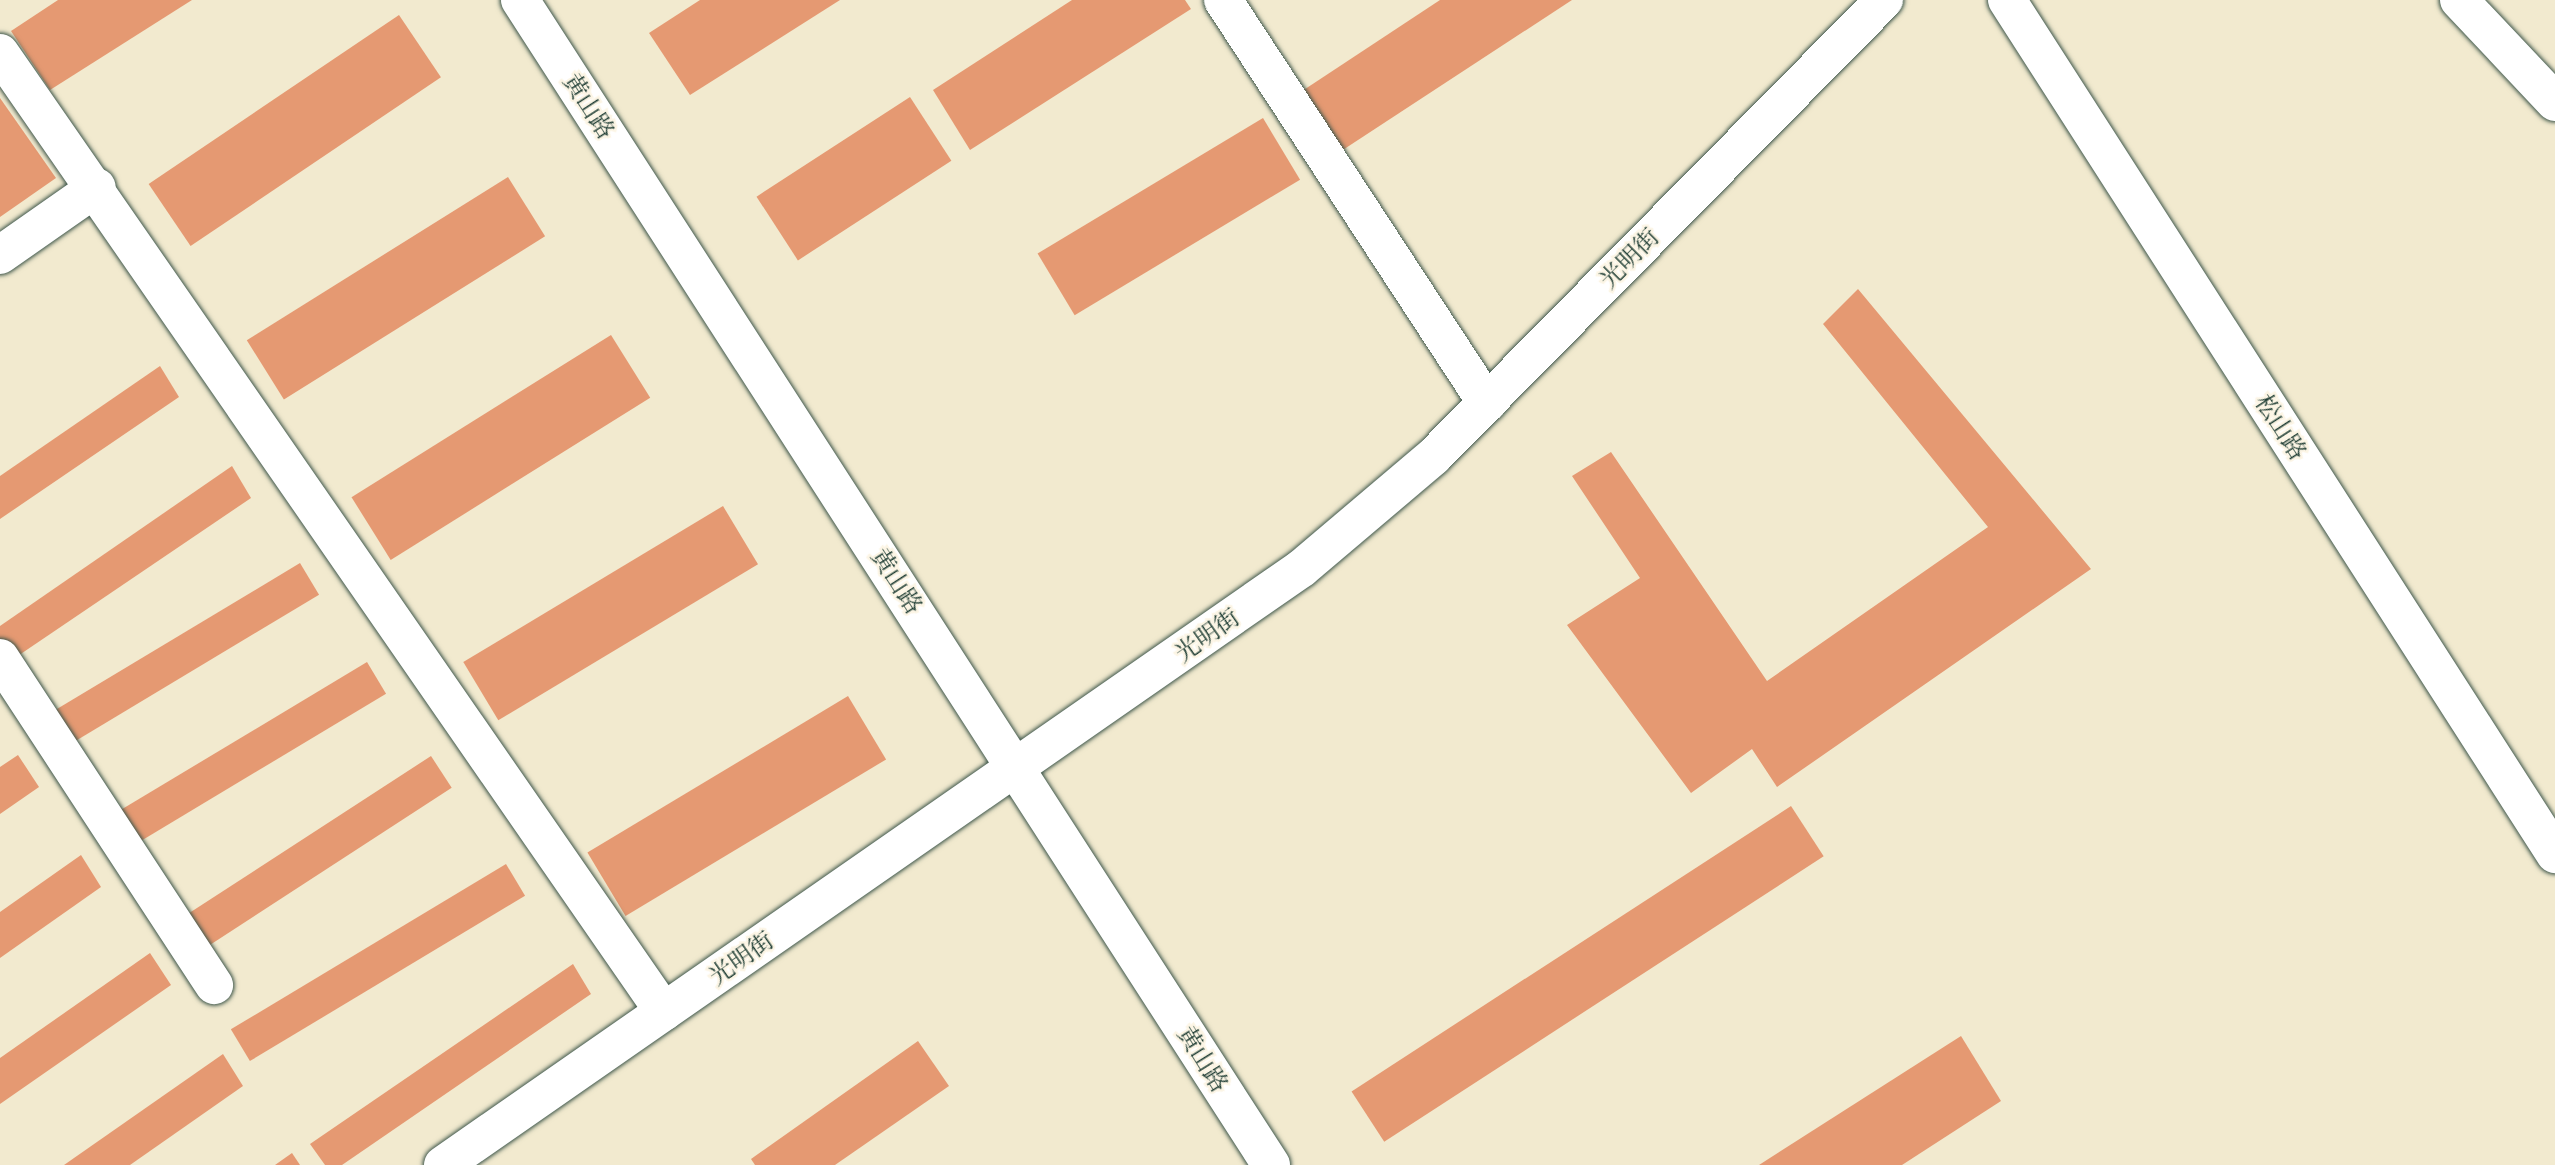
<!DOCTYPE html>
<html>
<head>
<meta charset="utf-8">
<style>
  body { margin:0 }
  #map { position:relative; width:2555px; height:1165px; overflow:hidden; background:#f2eacf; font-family:"Gentium Book Plus","Noto Serif SC",serif }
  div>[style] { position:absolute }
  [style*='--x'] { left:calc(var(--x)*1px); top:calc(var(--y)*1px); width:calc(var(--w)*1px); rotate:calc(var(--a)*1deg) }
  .building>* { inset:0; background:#e59972; transform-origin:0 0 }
  .roads { filter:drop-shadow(0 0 2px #3f574b) drop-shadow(0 0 2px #3f574b) }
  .minor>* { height:38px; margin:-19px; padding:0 19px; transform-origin:19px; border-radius:19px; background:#fff }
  span { translate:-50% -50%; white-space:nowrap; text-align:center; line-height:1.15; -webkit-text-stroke:5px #fcf5e5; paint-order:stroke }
  .street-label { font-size:24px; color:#1f3d34 }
</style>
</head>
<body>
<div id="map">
  <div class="building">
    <i style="clip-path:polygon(58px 0,192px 0,50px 90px,11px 31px)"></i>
    <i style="clip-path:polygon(700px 0,840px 0,690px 95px,649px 33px)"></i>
    <i style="clip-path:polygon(1072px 0,1185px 0,1191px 9px,970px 150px,933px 90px)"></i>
    <i style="clip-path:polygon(1440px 0,1572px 0,1329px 159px,1290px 99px)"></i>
    <i style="left:399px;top:15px;width:75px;height:302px;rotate:56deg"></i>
    <i style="left:910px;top:97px;width:76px;height:183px;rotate:57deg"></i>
    <i style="clip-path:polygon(0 98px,56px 178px,0 217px)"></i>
    <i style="left:1263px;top:118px;width:72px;height:263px;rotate:59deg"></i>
    <i style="left:508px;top:177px;width:70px;height:308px;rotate:58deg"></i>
    <i style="clip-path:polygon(1858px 289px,2091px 569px,1777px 787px,1752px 749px,1691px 793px,1567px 625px,1640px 578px,1572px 476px,1611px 452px,1767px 681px,1988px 527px,1823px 324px)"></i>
    <i style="left:611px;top:335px;width:74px;height:306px;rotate:58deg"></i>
    <i style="clip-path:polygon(160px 366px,179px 397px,0 519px,0 476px)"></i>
    <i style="clip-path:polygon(232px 466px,251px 498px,0 668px,0 626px)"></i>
    <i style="left:723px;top:506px;width:68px;height:303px;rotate:59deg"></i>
    <i style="left:300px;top:563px;width:37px;height:321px;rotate:59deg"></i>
    <i style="left:367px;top:662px;width:37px;height:321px;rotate:59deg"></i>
    <i style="left:848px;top:696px;width:74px;height:304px;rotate:59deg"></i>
    <i style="clip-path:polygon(18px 755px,39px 787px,0 814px,0 767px)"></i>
    <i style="left:431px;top:756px;width:38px;height:320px;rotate:57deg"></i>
    <i style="left:1791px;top:806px;width:60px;height:524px;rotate:57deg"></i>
    <i style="clip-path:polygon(81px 855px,101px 887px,0 958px,0 912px)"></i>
    <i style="left:506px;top:864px;width:37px;height:321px;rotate:59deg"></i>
    <i style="clip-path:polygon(150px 953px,171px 985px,0 1104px,0 1058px)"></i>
    <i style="clip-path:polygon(573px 964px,591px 994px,342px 1165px,325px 1165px,310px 1144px)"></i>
    <i style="clip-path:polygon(1961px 1036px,2001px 1101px,1902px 1165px,1759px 1165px)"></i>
    <i style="clip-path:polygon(918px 1041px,949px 1086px,835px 1165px,755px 1165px,751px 1159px)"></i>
    <i style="clip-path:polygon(223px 1054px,243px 1086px,130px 1165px,64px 1165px)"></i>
    <i style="clip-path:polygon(292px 1153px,300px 1165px,275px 1165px)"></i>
  </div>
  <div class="roads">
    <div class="minor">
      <i style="--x:520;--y:0;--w:1386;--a:57.19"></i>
      <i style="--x:1223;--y:0;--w:482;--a:56.8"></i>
      <i style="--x:2007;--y:0;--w:1015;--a:57.31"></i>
      <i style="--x:2459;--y:0;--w:140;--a:46.7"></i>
      <i style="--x:0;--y:53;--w:1166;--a:55.3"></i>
      <i style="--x:0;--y:255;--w:118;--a:-35"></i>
      <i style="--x:0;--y:658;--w:391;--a:56.8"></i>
      <i style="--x:443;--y:1165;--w:1046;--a:-34.8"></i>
      <i style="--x:1302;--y:568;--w:172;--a:-40.3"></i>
      <i style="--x:1433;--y:457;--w:642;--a:-45.38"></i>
    </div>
  </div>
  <div class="street-label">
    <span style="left:589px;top:106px;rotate:57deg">黄山路</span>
    <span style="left:1629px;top:258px;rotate:-45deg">光明街</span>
    <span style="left:2281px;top:427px;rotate:57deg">松山路</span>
    <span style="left:897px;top:581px;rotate:57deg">黄山路</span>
    <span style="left:1207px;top:635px;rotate:-35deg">光明街</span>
    <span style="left:741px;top:958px;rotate:-35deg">光明街</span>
    <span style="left:1203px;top:1059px;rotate:58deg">黄山路</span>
  </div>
</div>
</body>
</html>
